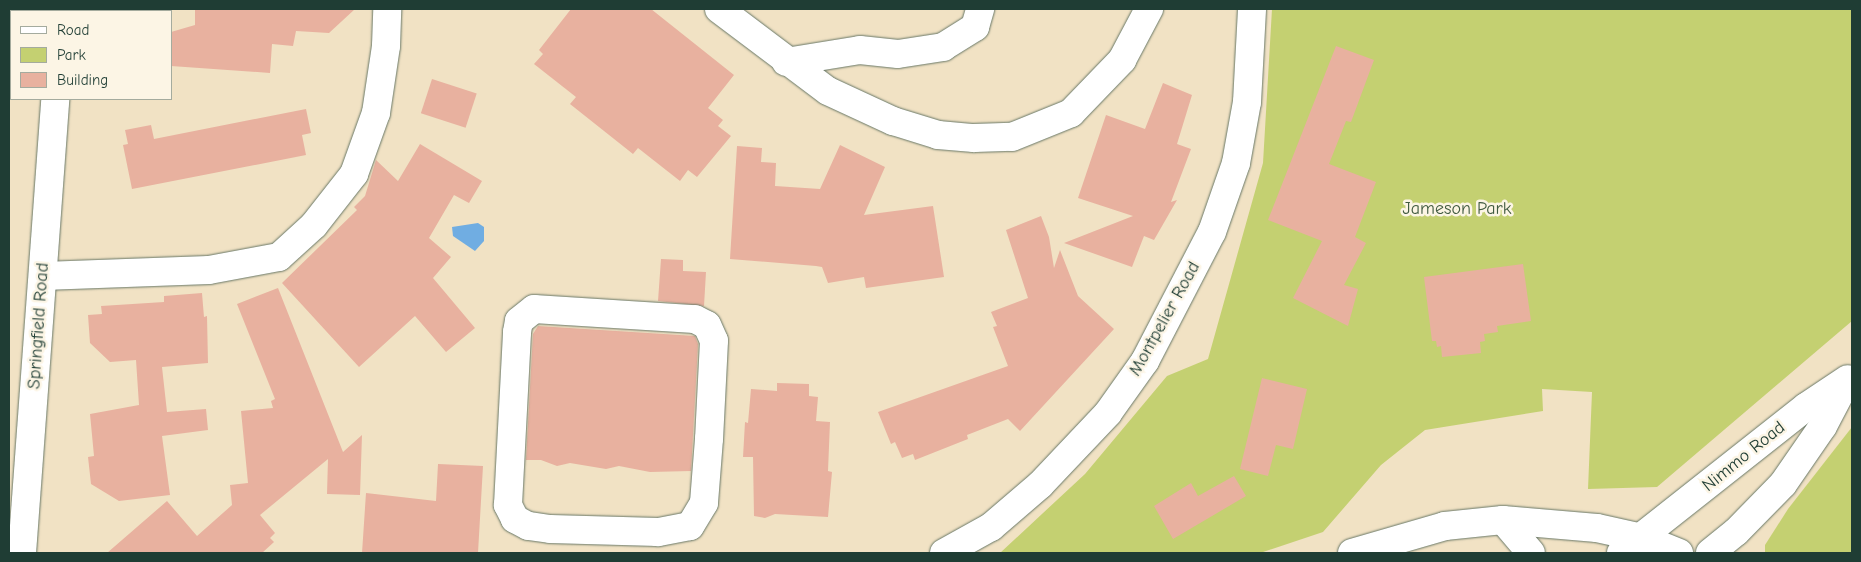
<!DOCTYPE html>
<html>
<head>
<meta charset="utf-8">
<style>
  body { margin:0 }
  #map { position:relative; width:1861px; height:562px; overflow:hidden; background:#f1e2c4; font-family:"Comic Neue",sans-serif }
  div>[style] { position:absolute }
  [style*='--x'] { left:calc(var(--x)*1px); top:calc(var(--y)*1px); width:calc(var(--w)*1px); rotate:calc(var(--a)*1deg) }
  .green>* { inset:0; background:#c4d071 }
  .water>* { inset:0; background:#70ade2 }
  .building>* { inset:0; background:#e8b19f; transform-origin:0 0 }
  .roads { filter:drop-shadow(0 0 1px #687766) drop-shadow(0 0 1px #687766) }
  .minor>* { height:28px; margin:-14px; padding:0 14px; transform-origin:14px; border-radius:14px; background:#fff }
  span { translate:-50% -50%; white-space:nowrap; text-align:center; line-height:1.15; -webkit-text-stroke:5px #fcf5e5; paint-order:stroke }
  .park-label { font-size:18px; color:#405a40 }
  .street-label { font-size:18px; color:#1f3d34 }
  .frame { position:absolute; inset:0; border:10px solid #1f3d34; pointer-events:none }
  .legend { position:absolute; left:10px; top:10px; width:162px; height:90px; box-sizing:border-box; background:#fcf5e5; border:1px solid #a4ab9e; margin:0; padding:6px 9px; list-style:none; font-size:15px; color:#1f3d34 }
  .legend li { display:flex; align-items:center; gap:10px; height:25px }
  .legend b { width:25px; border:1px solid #a4ab9e }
</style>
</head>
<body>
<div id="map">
  <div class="green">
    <i style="clip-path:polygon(1272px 9px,1852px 9px,1852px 321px,1657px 487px,1588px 489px,1592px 392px,1542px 389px,1543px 411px,1425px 430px,1381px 465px,1323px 532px,1260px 553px,1000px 553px,1085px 474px,1167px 376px,1208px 359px,1263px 163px)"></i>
    <i style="clip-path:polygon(1852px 427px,1852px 553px,1765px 553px,1765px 545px,1788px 509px)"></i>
  </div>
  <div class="water">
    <i style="clip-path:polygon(478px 223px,484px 227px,484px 241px,475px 251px,453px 236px,452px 227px)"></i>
  </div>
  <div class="building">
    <i style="clip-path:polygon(195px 9px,355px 9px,329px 33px,296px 31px,293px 46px,272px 44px,270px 73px,171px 66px,171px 32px,195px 25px)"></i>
    <i style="clip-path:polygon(571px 9px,651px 9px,734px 75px,708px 108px,723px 120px,718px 126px,731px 136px,697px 177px,688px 170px,680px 181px,638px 148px,633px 154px,570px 104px,576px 97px,534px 64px,543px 54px,539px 50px)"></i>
    <i style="clip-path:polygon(1336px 46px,1374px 60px,1351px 122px,1346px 121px,1329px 164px,1376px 182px,1355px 237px,1366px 243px,1344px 285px,1358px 289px,1348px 326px,1293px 298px,1322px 241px,1268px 220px)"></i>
    <i style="left:432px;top:79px;width:47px;height:36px;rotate:18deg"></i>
    <i style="clip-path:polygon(1163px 83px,1192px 95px,1177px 144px,1191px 149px,1171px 202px,1177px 200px,1154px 240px,1144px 236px,1132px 267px,1064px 243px,1133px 216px,1078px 198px,1106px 115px,1145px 129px)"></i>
    <i style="clip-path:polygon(306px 109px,311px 133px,302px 135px,306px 155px,132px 189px,123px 145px,128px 144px,125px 130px,151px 125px,154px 139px)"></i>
    <i style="clip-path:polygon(420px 144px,482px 181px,469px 203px,454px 195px,429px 238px,451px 257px,433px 278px,475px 328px,446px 352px,415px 316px,359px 367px,282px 283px,357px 210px,354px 207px,365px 196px,376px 160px,398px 181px)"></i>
    <i style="clip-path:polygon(840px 145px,885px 167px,864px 215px,933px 206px,944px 277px,866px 288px,864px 277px,828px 283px,822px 267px,816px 266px,730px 259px,737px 146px,762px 148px,761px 162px,776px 163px,775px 186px,820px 189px)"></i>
    <i style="clip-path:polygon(1041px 216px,1049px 237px,1054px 268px,1060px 250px,1078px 296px,1114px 329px,1020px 431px,1008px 419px,967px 435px,968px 439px,915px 460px,913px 454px,902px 458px,895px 442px,891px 444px,878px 412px,1008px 366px,993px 327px,997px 326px,991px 312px,1028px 298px,1006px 230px)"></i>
    <i style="clip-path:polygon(661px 259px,683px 260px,683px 271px,706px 272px,704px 306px,658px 301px)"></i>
    <i style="clip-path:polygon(1523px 264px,1531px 321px,1497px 326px,1498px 332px,1484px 334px,1485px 341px,1480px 342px,1481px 353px,1442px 357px,1441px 346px,1437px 347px,1436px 341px,1432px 341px,1424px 277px)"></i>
    <i style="clip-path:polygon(278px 288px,343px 452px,362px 435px,360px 495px,327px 494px,328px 459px,260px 515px,275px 533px,270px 538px,274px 542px,262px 553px,107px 553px,167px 501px,197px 536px,232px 505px,230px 485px,248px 483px,241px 411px,273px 408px,271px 401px,275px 399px,237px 304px)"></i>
    <i style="clip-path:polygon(202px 293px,204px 317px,207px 316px,208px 363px,162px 367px,167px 412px,206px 409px,208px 430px,162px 436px,170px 495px,119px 501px,91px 484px,88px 457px,94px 456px,90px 414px,139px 405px,136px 360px,110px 362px,90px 343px,88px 315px,102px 314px,101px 306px,164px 302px,164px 296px)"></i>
    <i style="clip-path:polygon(538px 326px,695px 336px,698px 344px,691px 471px,650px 472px,619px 466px,606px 469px,570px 463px,557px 466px,541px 460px,526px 460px,533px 334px)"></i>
    <i style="clip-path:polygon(1262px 378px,1307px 389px,1293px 449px,1276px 445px,1268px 476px,1240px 469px)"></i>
    <i style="clip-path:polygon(777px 383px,809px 384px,809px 396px,818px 397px,816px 421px,830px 422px,828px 471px,832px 472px,828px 517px,775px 514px,765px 518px,754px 516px,753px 457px,743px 457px,745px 422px,748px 423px,751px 389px,777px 391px)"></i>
    <i style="clip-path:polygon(438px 464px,483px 466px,478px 553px,362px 553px,366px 493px,436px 501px)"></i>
    <i style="clip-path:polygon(1234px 476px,1246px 496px,1173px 539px,1154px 506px,1191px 483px,1198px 496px)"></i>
  </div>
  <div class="roads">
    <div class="minor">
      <i style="--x:719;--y:9;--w:136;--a:37"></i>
      <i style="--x:828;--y:91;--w:72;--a:24.8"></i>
      <i style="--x:893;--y:121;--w:47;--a:17.3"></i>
      <i style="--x:938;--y:135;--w:36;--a:5"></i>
      <i style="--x:974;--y:138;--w:38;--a:-2"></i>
      <i style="--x:1012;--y:137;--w:64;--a:-22.1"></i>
      <i style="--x:1071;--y:113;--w:74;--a:-46.1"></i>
      <i style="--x:1122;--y:60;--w:58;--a:-62.1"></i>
      <i style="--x:61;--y:11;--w:2;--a:-90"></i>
      <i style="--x:786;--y:62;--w:75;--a:-9.2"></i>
      <i style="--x:860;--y:50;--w:38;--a:6"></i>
      <i style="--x:898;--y:54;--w:46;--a:-8.8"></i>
      <i style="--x:943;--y:47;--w:38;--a:-32"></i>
      <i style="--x:975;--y:27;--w:19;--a:-74"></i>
      <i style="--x:43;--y:276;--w:166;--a:-2.1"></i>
      <i style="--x:209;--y:270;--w:71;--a:-10.5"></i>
      <i style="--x:279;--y:257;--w:47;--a:-42.4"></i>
      <i style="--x:314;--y:225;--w:65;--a:-51.9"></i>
      <i style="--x:354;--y:174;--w:65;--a:-70.2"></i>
      <i style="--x:376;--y:113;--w:68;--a:-81.5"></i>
      <i style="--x:386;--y:46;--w:37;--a:-88"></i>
      <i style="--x:534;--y:309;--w:161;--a:3.6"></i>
      <i style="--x:695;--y:319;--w:13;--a:27"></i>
      <i style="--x:707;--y:325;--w:17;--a:66"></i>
      <i style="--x:714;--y:341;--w:98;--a:92.9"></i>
      <i style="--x:709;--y:439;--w:64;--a:94.5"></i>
      <i style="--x:704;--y:503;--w:27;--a:121"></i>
      <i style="--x:690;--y:526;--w:33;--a:169"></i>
      <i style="--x:658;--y:532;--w:108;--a:-178.4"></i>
      <i style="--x:550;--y:529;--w:22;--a:-172"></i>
      <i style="--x:528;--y:526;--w:15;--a:-152"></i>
      <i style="--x:515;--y:519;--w:16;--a:-117"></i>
      <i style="--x:508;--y:505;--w:173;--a:-87"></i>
      <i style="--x:517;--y:332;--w:11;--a:-80"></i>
      <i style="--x:519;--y:321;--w:19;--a:-39"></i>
      <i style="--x:1503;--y:520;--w:43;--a:49.7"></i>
      <i style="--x:22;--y:553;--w:455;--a:-85.8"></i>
      <i style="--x:944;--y:553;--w:54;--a:-29"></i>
      <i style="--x:991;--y:527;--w:65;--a:-40.6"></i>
      <i style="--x:1040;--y:485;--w:99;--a:-46.6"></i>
      <i style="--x:1108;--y:413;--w:64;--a:-54.6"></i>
      <i style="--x:1145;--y:361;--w:145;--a:-62.6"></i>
      <i style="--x:1212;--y:232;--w:73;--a:-70.8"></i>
      <i style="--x:1236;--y:163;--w:62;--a:-79.8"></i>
      <i style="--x:1247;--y:102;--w:93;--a:-86.9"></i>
      <i style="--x:1352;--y:553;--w:97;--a:-16.2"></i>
      <i style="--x:1445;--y:526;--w:58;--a:-5.9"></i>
      <i style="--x:1503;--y:520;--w:94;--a:4.9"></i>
      <i style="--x:1597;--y:528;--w:46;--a:12.5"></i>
      <i style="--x:1642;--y:538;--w:40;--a:22"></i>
      <i style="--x:1621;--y:553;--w:236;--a:-38.3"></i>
      <i style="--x:1806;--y:407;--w:50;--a:-33.7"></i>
      <i style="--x:1710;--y:553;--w:33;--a:-39"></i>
      <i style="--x:1736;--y:532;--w:67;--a:-45.6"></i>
      <i style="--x:1783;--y:484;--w:70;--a:-55.4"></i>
      <i style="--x:1823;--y:426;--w:50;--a:-62.4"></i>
    </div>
  </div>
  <div class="park-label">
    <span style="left:1457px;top:209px">Jameson Park</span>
  </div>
  <div class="street-label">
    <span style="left:1165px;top:319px;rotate:-61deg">Montpelier Road</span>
    <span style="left:39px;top:326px;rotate:-86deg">Springfield Road</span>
    <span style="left:1744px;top:457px;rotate:-39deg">Nimmo Road</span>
  </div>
  <div class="frame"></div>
  <ul class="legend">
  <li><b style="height:6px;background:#fff"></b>Road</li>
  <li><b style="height:14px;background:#c4d071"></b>Park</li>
  <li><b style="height:14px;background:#e8b19f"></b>Building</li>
  </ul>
</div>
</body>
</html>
